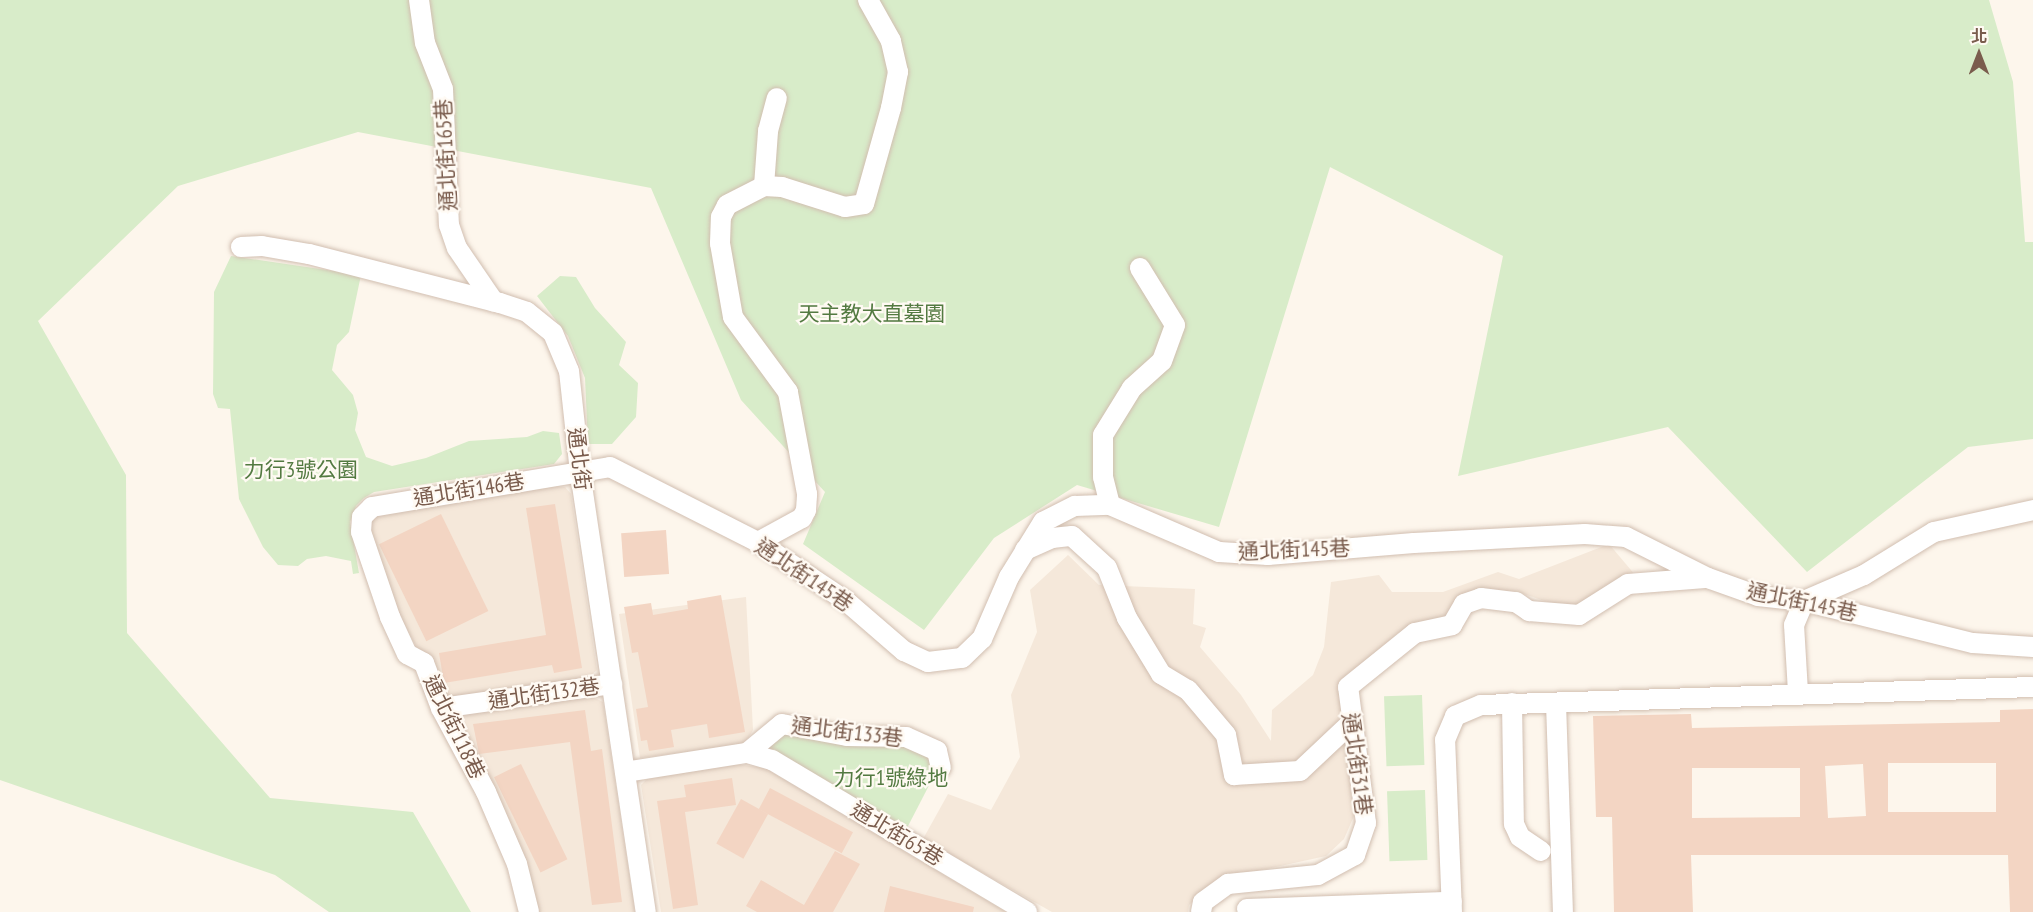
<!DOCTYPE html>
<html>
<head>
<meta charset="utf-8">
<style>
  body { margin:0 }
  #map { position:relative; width:2033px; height:912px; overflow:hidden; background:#fdf6ec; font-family:"PT Sans Narrow","Noto Sans TC",sans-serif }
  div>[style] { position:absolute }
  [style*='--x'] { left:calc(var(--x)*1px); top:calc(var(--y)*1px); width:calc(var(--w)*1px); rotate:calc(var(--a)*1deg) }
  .residential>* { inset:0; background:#f5e8da }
  .green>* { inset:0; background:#d8ecc9; transform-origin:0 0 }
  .building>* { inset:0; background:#f3d5c3; transform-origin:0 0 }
  .roads { filter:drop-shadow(0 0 2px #d1beb0) drop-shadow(0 0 2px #d1beb0) }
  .minor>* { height:20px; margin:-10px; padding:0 10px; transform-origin:10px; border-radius:10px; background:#fff }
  span { translate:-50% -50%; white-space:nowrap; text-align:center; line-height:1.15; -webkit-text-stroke:4.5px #fffaf3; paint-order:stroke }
  .street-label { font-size:21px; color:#7a5c4d }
  .park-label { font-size:21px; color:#537a41 }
  .north { position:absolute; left:1949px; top:24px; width:60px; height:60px; -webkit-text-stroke:4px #fffaf3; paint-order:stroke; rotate:0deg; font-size:16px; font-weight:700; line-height:24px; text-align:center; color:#7a5c4d }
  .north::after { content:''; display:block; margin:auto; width:21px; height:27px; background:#7a5c4d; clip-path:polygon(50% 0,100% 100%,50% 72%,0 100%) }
</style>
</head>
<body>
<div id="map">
  <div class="residential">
    <i style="clip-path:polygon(551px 486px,565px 487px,571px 494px,597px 670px,589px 677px,444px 698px,386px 591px,369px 522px,378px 514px)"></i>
    <i style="clip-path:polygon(1609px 544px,1636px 576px,1583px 605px,1559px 606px,1515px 591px,1472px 594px,1441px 625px,1398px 633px,1341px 684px,1357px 809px,1344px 839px,1326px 856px,1220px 879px,1189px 905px,1188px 912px,1052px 912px,923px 839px,948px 794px,991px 810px,1020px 757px,1011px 695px,1037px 632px,1030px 590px,1068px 555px,1099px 585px,1195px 589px,1193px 624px,1206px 628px,1200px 647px,1241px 695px,1271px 741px,1272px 710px,1313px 675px,1324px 647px,1331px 582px,1379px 575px,1392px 592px,1443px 592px,1498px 572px,1519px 579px)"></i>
    <i style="clip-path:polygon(746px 597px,753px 730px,745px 744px,640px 758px,619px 614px)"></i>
    <i style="clip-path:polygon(593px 697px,603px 702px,635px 912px,538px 912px,456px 721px,458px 715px)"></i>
    <i style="clip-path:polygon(735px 764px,765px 768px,1006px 912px,661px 912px,641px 785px,649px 777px)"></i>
  </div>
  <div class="green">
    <i style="clip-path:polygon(0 0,1989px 0,2013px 82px,2025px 242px,2033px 242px,2033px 439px,1968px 447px,1807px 572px,1668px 427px,1458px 476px,1503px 256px,1330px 167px,1219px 527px,1077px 485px,994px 538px,924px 630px,803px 544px,825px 492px,741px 400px,651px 188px,358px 132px,178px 186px,38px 321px,126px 475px,127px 633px,270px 798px,413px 812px,471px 912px,329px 912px,275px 875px,0 780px)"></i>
    <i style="clip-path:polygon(231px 256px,361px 275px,349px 332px,337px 345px,332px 370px,353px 395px,358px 413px,355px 430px,366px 457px,392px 466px,426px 458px,469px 441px,527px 437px,543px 431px,559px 433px,562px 454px,554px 464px,374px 492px,364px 498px,356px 506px,350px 522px,359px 573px,353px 574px,351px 561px,326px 556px,307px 559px,298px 566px,278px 565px,263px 547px,239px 499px,230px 409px,218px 408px,213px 394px,214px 292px)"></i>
    <i style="clip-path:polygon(560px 276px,576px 277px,595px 308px,626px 342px,619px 365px,638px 383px,636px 417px,612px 444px,588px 444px,585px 378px,568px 336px,537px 296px)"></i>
    <i style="left:1422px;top:695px;width:70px;height:38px;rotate:88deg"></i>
    <i style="clip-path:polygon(781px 733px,876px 740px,932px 752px,937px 770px,907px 828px,764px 746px)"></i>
    <i style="left:1425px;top:790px;width:70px;height:38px;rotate:88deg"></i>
  </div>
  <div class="building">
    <i style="clip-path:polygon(555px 504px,582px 668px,554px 673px,552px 665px,444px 683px,439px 653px,546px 635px,526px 508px)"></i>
    <i style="left:441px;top:514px;width:108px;height:69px;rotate:64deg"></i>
    <i style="left:666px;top:530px;width:44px;height:45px;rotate:86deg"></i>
    <i style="clip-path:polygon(721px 595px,745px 732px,709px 738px,707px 724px,671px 730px,674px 747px,649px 751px,647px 740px,641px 741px,636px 709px,648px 707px,638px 652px,632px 653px,624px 607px,651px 603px,653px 615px,688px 609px,687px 601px)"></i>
    <i style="clip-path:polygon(evenodd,2033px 709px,2033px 912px,2010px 912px,2008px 855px,1691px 855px,1693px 912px,1614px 912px,1612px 817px,1596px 817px,1593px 716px,1691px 714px,1692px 728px,2000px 722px,2000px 710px,2033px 709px,1888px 763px,1996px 763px,1996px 812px,1888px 812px,1888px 763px,2033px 709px,1863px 764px,1866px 816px,1828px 818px,1825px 766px,1863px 764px,2033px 709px,1692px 768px,1800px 768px,1800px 817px,1692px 818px,1692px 768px)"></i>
    <i style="clip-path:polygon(585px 710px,591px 751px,602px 749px,622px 902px,592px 905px,570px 742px,479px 754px,473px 724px)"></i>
    <i style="left:521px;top:764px;width:106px;height:30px;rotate:64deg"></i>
    <i style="clip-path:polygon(732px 778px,736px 805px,685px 812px,698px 905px,673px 909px,657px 801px,686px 797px,684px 785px)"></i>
    <i style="left:770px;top:788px;width:94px;height:24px;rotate:28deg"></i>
    <i style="left:741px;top:799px;width:31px;height:51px;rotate:29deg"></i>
    <i style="clip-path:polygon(835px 851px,860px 864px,833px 912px,757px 912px,746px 906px,761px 880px,804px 905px)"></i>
    <i style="clip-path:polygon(890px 886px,974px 907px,973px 912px,884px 912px)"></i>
  </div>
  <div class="roads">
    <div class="minor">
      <i style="--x:419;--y:0;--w:43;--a:82.1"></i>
      <i style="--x:425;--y:43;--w:49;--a:68.6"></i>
      <i style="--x:443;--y:89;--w:136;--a:87.5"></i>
      <i style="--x:449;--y:225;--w:24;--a:71"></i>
      <i style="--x:457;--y:248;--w:65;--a:55.6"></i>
      <i style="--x:764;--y:186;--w:55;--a:-85.8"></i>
      <i style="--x:768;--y:131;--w:34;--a:-75"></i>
      <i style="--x:241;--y:247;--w:21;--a:-3"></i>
      <i style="--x:262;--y:246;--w:48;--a:9.7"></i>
      <i style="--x:309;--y:254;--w:197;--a:14.4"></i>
      <i style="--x:500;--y:303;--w:28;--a:18"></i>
      <i style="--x:527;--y:312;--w:33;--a:39"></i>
      <i style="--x:553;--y:333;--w:41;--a:67.2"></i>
      <i style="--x:569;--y:371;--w:102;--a:83.8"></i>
      <i style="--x:580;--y:472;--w:445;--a:81.5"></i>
      <i style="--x:1110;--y:505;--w:29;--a:-104"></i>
      <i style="--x:1103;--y:477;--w:42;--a:-90"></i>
      <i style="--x:1103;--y:435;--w:55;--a:-58.3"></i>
      <i style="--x:1132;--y:388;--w:40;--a:-42"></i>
      <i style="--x:1162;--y:361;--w:38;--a:-70"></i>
      <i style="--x:1175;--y:325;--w:67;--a:-121.6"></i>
      <i style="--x:758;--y:542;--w:50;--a:-28.6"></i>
      <i style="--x:802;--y:518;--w:9;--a:-63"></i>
      <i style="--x:806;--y:510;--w:16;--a:-86"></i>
      <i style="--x:807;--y:494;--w:104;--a:-100.6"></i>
      <i style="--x:788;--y:392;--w:93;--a:-126.3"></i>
      <i style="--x:733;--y:317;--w:75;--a:-100"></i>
      <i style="--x:720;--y:243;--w:26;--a:-88"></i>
      <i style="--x:721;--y:217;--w:13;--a:-63"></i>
      <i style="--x:727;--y:205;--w:42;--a:-27.2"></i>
      <i style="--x:764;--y:186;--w:18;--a:3"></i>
      <i style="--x:782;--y:187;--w:66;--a:17.6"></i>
      <i style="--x:845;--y:207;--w:19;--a:-9"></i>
      <i style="--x:864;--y:204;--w:100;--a:-74.3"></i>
      <i style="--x:891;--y:108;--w:37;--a:-79"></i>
      <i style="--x:898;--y:72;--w:32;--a:-103"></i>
      <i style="--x:891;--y:41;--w:47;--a:-119.3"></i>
      <i style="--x:1025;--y:550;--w:30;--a:-24"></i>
      <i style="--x:1052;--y:538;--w:20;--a:-6"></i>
      <i style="--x:1072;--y:536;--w:47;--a:42.4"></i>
      <i style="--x:1107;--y:568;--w:54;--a:68.2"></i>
      <i style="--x:1127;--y:618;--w:66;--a:58.7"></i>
      <i style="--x:1161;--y:674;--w:31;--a:31"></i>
      <i style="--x:1188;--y:690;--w:59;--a:49.8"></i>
      <i style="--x:1226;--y:735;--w:41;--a:78.7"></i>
      <i style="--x:1234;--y:775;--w:66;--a:-3.5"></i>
      <i style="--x:1300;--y:771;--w:70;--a:-43.3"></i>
      <i style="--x:1798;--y:692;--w:67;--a:-93.4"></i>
      <i style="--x:1794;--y:625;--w:26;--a:-67"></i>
      <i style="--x:1804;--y:601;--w:65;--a:-23.4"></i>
      <i style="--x:1864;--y:575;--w:82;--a:-31.6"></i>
      <i style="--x:1934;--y:532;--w:101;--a:-12.5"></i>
      <i style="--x:1512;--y:703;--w:121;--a:89.1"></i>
      <i style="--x:1514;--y:824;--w:14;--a:65"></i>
      <i style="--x:1520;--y:837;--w:25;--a:34"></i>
      <i style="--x:1556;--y:703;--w:209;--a:88.1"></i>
      <i style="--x:441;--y:708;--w:173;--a:-8"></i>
      <i style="--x:747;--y:753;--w:45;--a:-39.6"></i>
      <i style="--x:782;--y:724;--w:66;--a:10.5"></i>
      <i style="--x:847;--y:736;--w:59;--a:1"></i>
      <i style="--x:906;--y:737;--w:34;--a:24"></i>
      <i style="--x:937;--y:751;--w:17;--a:77"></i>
      <i style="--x:625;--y:772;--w:123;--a:-8.9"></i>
      <i style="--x:747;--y:753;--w:26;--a:16"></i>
      <i style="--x:772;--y:760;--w:297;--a:30.8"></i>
      <i style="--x:1247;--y:909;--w:205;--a:-2"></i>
      <i style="--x:529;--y:912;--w:49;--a:-104"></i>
      <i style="--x:517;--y:864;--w:78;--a:-113.3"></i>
      <i style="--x:486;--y:792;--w:95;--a:-118.2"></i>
      <i style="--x:441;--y:708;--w:48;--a:-110.7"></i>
      <i style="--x:424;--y:663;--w:19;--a:-152"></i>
      <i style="--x:407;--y:654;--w:41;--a:-114.7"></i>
      <i style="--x:390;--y:617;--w:90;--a:-108.8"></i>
      <i style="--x:361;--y:532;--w:15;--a:-86"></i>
      <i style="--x:362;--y:517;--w:14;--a:-45"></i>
      <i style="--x:372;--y:507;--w:241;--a:-9.5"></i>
      <i style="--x:610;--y:467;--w:166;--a:26.9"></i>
      <i style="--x:758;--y:542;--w:106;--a:33.8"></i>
      <i style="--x:846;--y:601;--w:77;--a:40.8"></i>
      <i style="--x:904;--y:651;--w:26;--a:25"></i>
      <i style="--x:928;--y:662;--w:34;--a:-7"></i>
      <i style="--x:962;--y:658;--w:28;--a:-44"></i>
      <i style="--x:982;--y:639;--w:68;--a:-66.5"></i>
      <i style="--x:1009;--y:577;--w:65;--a:-58.3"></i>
      <i style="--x:1043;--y:522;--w:36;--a:-27"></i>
      <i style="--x:1075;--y:506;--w:35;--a:-2"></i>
      <i style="--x:1110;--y:505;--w:119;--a:23.3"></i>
      <i style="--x:1219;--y:552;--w:49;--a:3.5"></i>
      <i style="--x:1268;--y:555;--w:146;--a:-4.7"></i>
      <i style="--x:1414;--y:543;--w:171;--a:-3"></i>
      <i style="--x:1585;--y:534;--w:41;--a:4.2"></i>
      <i style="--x:1626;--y:537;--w:92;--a:26.6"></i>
      <i style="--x:1708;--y:578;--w:53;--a:19.8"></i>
      <i style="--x:1758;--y:596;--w:46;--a:6.2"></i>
      <i style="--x:1804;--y:601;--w:174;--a:14"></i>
      <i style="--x:1973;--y:643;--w:60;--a:3.8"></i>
      <i style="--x:1201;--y:912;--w:10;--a:-79"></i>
      <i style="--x:1203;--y:902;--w:31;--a:-36"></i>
      <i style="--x:1228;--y:884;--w:90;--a:-5.7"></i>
      <i style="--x:1318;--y:875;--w:42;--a:-28.4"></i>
      <i style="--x:1355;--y:855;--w:34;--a:-71"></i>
      <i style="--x:1366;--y:823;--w:137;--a:-97.5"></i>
      <i style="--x:1348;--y:687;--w:86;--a:-38.9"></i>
      <i style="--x:1415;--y:633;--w:38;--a:-12"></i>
      <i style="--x:1452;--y:625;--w:24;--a:-60"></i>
      <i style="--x:1464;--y:604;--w:18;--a:-19"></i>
      <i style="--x:1481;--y:598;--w:35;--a:7"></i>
      <i style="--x:1516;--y:602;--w:16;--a:35"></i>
      <i style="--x:1529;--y:611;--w:50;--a:4.6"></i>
      <i style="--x:1579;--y:615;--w:58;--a:-32.3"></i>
      <i style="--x:1628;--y:584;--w:77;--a:-4.5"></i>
      <i style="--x:1452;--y:912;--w:172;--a:-92.3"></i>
      <i style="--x:1445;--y:740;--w:26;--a:-67"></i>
      <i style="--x:1455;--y:716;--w:28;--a:-23"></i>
      <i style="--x:1481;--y:705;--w:552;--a:-1.87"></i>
    </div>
  </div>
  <div class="street-label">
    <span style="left:446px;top:155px;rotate:-93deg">通北街165巷</span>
    <span style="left:579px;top:459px;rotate:83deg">通北街</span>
    <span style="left:469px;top:490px;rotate:-9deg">通北街146巷</span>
    <span style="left:1294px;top:550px;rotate:-2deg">通北街145巷</span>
    <span style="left:804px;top:575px;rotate:34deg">通北街145巷</span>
    <span style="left:1802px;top:602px;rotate:12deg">通北街145巷</span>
    <span style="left:544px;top:694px;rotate:-8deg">通北街132巷</span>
    <span style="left:454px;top:727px;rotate:64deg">通北街118巷</span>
    <span style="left:847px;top:732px;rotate:7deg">通北街133巷</span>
    <span style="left:1357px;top:764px;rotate:82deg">通北街31巷</span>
    <span style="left:897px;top:834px;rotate:31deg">通北街65巷</span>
  </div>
  <div class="park-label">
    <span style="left:872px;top:314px">天主教大直墓園</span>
    <span style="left:301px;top:470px">力行3號公園</span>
    <span style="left:891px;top:778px">力行1號綠地</span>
  </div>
  <div class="north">北</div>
</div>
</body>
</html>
